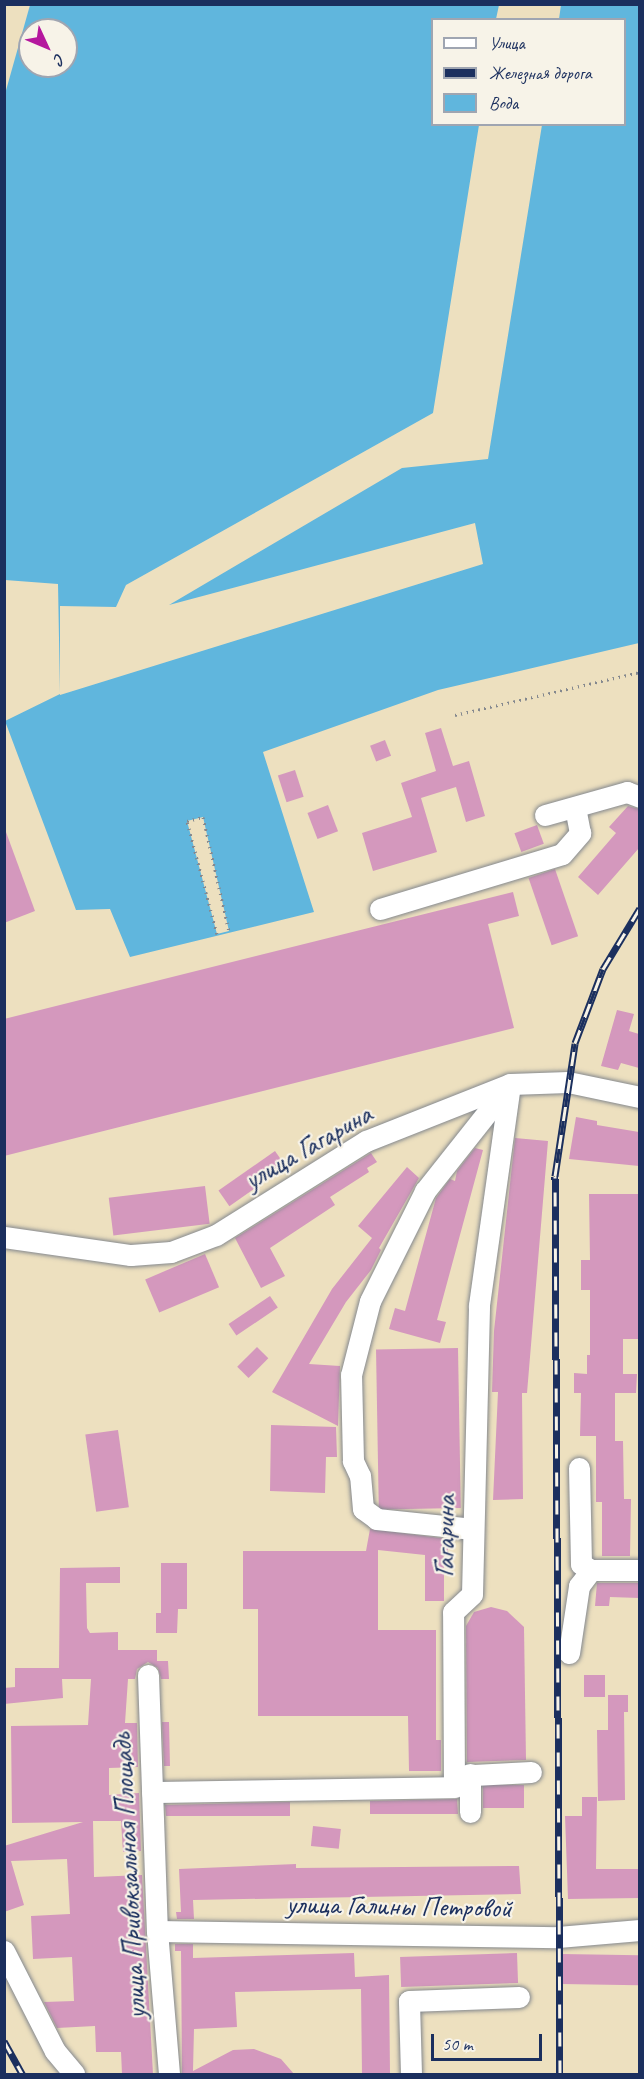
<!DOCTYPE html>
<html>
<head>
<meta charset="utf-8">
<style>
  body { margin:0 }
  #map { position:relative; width:644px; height:2079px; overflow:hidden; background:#ede0bf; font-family:Caveat,sans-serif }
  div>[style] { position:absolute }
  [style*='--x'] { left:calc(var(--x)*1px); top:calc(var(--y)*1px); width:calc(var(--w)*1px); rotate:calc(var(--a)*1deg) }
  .water>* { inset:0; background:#60b6dd }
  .pier>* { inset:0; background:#ede0bf }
  .building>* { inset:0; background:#d498bd; transform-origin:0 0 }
  .path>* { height:3px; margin-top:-1.5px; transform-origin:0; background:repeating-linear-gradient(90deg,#84888e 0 1.5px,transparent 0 6px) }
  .roads { filter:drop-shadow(0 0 2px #84888e) drop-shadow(0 0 2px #84888e) }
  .minor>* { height:21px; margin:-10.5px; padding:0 10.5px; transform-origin:10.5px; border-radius:10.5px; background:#fff }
  .rail>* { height:7px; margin-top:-3.5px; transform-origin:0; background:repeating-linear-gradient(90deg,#f7f3e8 0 14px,#1b2f5e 0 28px); box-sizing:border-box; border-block:2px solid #1b2f5e }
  span { translate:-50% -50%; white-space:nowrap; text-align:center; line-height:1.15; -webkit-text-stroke:4.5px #f7f3e8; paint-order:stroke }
  .street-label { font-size:28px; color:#1b2f5e }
  .frame { position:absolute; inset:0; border:6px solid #1b2f5e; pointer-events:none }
  .legend { position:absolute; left:431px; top:18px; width:195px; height:108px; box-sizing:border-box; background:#f7f3e8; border:2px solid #9fa5b1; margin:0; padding:8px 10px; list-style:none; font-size:18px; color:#1b2f5e }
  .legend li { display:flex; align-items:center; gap:12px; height:30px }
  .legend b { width:30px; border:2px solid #9fa5b1 }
  .north { position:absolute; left:18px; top:18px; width:60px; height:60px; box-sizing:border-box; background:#f7f3e8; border:2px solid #9fa5b1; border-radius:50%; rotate:134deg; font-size:16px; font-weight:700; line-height:24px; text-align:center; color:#1b2f5e }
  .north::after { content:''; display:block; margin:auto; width:21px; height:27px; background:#b5179e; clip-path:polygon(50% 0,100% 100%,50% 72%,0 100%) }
  .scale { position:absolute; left:431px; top:2034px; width:111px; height:27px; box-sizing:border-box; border:3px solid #1b2f5e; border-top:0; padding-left:8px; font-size:18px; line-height:21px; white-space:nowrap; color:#1b2f5e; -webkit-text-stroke:4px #f7f3e8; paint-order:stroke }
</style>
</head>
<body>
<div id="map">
  <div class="water">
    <i style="clip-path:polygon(evenodd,4px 5px,639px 5px,639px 643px,438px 690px,263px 752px,314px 912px,130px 957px,110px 909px,76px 910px,5px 721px,60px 694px,58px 584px,5px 580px,4px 5px,432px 20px,624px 20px,624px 124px,432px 124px,432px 20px,4px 5px,30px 30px,66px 30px,66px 66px,30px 66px,30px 30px)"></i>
  </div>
  <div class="pier">
    <i style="clip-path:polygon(5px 4px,30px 5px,5px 94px,4px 5px)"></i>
    <i style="clip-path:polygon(499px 5px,499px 4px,561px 5px,559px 19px,496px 19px)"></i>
    <i style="clip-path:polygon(479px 125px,542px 125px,488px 459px,402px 468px,169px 605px,475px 523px,483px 564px,60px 695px,60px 606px,116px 607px,126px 585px,433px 413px)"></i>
    <i style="clip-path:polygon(203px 817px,229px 931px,217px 934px,187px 821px)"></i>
  </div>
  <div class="building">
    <i style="clip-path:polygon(441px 728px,453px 766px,469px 761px,485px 816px,466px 822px,456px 787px,421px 798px,437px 852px,373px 871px,362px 833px,412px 817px,401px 783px,436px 771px,425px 733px)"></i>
    <i style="left:385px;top:740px;width:17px;height:16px;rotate:69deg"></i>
    <i style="left:295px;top:770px;width:28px;height:18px;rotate:72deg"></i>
    <i style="left:328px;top:805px;width:28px;height:22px;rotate:69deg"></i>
    <i style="clip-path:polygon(628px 806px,639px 809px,639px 848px,598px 895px,578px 877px,616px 833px,609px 827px)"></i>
    <i style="left:537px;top:825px;width:20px;height:24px;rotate:70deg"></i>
    <i style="clip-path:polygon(6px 832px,35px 911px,4px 923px,4px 833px)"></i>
    <i style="left:555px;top:869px;width:71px;height:28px;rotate:71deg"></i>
    <i style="clip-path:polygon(513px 892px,519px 916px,488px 924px,514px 1028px,4px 1156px,4px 1019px)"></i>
    <i style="clip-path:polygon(617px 1010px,634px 1014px,629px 1031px,639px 1034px,639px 1068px,621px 1063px,618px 1070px,601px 1066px)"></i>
    <i style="clip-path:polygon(576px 1117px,597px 1121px,597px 1125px,639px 1132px,639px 1166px,569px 1159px)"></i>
    <i style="clip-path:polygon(515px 1138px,548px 1141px,527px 1393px,522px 1393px,523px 1499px,493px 1500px,498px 1392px,492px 1392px,494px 1331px)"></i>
    <i style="clip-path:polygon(475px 1148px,483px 1150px,437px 1320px,446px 1322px,440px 1343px,389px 1329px,395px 1308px,405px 1311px,436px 1198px,450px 1179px,455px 1181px,457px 1171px)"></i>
    <i style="left:275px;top:1151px;width:19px;height:69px;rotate:55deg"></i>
    <i style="clip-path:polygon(371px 1153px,377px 1162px,367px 1168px,369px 1172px,330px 1197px,335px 1205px,270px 1248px,285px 1276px,261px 1288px,235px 1238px)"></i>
    <i style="clip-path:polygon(407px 1167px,419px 1178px,379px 1248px,381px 1250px,371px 1270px,346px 1302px,309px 1364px,340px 1366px,338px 1426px,272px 1392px,332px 1289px,372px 1238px,358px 1226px)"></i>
    <i style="left:205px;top:1186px;width:38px;height:97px;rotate:83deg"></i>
    <i style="clip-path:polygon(589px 1194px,639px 1194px,639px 1339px,623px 1339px,623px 1374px,637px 1374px,636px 1393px,615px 1393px,615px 1441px,623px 1441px,624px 1499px,631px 1499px,630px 1556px,602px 1556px,602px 1502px,596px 1502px,596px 1436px,580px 1436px,581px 1393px,574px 1393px,574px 1373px,587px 1374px,587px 1355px,590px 1355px,590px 1290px,581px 1290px,581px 1260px,590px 1260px)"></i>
    <i style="left:205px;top:1254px;width:36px;height:65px;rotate:67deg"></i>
    <i style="left:270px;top:1296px;width:14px;height:50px;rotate:56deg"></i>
    <i style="left:257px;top:1347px;width:16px;height:28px;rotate:45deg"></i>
    <i style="left:458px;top:1348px;width:160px;height:82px;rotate:89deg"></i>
    <i style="clip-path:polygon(271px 1425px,336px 1427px,337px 1457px,326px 1457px,325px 1493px,270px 1491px)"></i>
    <i style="left:118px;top:1430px;width:78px;height:33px;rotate:82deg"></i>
    <i style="clip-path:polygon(370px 1529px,448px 1539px,448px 1557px,444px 1556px,444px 1601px,425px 1601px,425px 1555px,378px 1550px,378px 1630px,436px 1630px,436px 1740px,441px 1740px,441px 1771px,409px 1771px,408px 1716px,258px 1716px,258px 1609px,243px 1609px,243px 1551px,366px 1551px)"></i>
    <i style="clip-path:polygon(161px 1563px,187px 1563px,187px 1609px,178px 1609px,177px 1633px,156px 1633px,156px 1613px,161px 1613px)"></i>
    <i style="clip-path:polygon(120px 1567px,120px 1583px,86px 1583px,87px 1628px,90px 1633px,118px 1632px,118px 1650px,157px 1650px,157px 1661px,168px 1661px,169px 1679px,161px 1679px,158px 1668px,148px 1662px,137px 1669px,135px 1679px,128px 1679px,125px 1723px,137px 1723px,138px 1767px,109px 1768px,109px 1795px,139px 1793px,141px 1851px,123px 1852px,121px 1821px,93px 1821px,94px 1877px,142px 1875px,153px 2074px,122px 2074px,121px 2052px,96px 2052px,95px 2026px,57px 2028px,44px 2002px,74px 2001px,72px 1957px,33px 1959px,31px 1916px,70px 1914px,67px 1859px,11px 1861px,24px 1905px,4px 1912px,4px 1846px,83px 1822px,12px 1823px,11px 1726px,88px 1725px,91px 1679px,62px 1679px,63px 1698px,4px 1704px,4px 1688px,15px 1687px,15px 1668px,59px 1668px,60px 1568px)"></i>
    <i style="clip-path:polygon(597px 1583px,639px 1583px,639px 1598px,610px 1597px,609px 1606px,595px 1606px)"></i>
    <i style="clip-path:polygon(491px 1607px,507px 1611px,524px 1627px,526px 1760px,467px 1762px,466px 1626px,474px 1612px)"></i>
    <i style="left:584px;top:1675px;width:21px;height:22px"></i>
    <i style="clip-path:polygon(608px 1695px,628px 1695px,628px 1712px,624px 1712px,625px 1800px,598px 1801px,597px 1730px,608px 1730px)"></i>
    <i style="clip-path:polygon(162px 1722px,169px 1722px,170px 1766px,164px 1766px)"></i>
    <i style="left:524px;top:1785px;width:23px;height:41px;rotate:90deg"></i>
    <i style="clip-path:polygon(582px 1797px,597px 1797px,596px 1869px,639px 1869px,639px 1898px,568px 1899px,565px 1816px,582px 1816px)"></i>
    <i style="clip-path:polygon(457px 1799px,458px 1814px,370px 1814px,370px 1801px)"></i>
    <i style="clip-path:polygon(290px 1802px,290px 1816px,166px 1816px,165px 1805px)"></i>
    <i style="left:313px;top:1826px;width:28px;height:20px;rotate:6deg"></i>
    <i style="clip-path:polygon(296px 1864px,296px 1868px,519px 1866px,521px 1894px,193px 1900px,194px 1919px,177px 1919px,176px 1912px,181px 1912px,179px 1869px)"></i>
    <i style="clip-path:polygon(175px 1944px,193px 1944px,193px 1958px,354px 1953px,355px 1977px,389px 1975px,390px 2074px,362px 2074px,361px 1989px,235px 1992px,237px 2027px,194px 2029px,193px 2071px,233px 2050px,254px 2049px,281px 2059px,294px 2074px,182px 2074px,181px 1951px,175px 1951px)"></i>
    <i style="left:517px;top:1953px;width:30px;height:117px;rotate:88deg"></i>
    <i style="left:562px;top:1954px;width:77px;height:30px;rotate:1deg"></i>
  </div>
  <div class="path">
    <i style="--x:455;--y:715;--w:190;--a:-13.1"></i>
    <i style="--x:217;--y:934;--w:117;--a:-104.9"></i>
    <i style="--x:187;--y:821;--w:16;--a:-14"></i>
    <i style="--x:203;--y:817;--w:117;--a:77.2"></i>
  </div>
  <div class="roads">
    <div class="minor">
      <i style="--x:545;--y:815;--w:85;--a:-15.7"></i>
      <i style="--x:627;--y:792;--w:14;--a:21"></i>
      <i style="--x:380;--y:909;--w:190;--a:-16.8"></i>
      <i style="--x:562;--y:854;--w:28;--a:-49"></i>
      <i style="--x:580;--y:833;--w:26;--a:-101"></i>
      <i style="--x:4;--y:1237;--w:128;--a:8.1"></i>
      <i style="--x:131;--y:1255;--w:40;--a:-4.3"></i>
      <i style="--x:171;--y:1252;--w:48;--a:-20.7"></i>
      <i style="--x:216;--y:1235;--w:177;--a:-32.1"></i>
      <i style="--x:366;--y:1141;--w:155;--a:-21.6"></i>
      <i style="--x:510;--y:1084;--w:58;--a:-2"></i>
      <i style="--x:568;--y:1082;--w:74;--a:11.8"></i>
      <i style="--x:579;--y:1468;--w:96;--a:88.8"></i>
      <i style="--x:581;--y:1564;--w:12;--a:31"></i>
      <i style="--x:473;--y:1529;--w:97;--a:-174.1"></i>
      <i style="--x:377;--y:1519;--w:17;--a:-144"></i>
      <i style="--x:363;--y:1509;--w:33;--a:-95"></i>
      <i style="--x:360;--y:1476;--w:17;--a:-115"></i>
      <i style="--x:353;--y:1461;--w:86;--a:-91.3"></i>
      <i style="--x:351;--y:1375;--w:76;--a:-75.6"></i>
      <i style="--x:370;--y:1301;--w:123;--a:-63.4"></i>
      <i style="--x:425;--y:1191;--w:135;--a:-51.6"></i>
      <i style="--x:569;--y:1653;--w:68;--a:-81.5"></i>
      <i style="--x:579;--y:1586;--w:20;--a:-53"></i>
      <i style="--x:591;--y:1570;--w:49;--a:0"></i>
      <i style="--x:148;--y:1675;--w:256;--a:88"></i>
      <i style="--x:157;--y:1931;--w:144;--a:85.2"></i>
      <i style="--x:470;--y:1774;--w:38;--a:90"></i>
      <i style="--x:454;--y:1776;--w:77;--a:-3"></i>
      <i style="--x:152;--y:1792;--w:302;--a:-0.9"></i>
      <i style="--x:454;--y:1787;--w:175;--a:-90.3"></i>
      <i style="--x:453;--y:1612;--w:26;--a:-43"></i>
      <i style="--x:472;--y:1594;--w:289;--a:-88.6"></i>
      <i style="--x:479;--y:1305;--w:223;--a:-82"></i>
      <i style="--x:157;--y:1931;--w:401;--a:0.9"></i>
      <i style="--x:558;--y:1937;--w:82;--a:-4.9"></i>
      <i style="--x:4;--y:1951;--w:112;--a:63"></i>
      <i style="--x:55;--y:2051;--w:30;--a:50"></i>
      <i style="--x:411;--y:2074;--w:73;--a:-91.6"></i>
      <i style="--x:409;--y:2001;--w:110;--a:-2.1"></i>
    </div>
  </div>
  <div class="rail">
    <i style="--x:4;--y:2041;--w:38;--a:61"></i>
    <i style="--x:560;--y:2074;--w:898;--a:-90.32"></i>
    <i style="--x:555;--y:1176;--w:134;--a:-81.4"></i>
    <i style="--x:575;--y:1043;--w:79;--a:-69.3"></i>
    <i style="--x:603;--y:969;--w:71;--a:-58.8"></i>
  </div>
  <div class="street-label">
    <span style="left:308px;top:1147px;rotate:-30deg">улица Гагарина</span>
    <span style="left:445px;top:1536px;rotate:-89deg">Гагарина</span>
    <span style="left:129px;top:1876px;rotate:-93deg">улица Привокзальная Площадь</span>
    <span style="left:399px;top:1906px;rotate:1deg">улица Галины Петровой</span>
  </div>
  <div class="frame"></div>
  <ul class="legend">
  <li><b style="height:8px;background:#fff"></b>Улица</li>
  <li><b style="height:8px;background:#1b2f5e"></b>Железная дорога</li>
  <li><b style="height:16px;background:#60b6dd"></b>Вода</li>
  </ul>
  <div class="north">С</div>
  <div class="scale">50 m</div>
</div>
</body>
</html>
